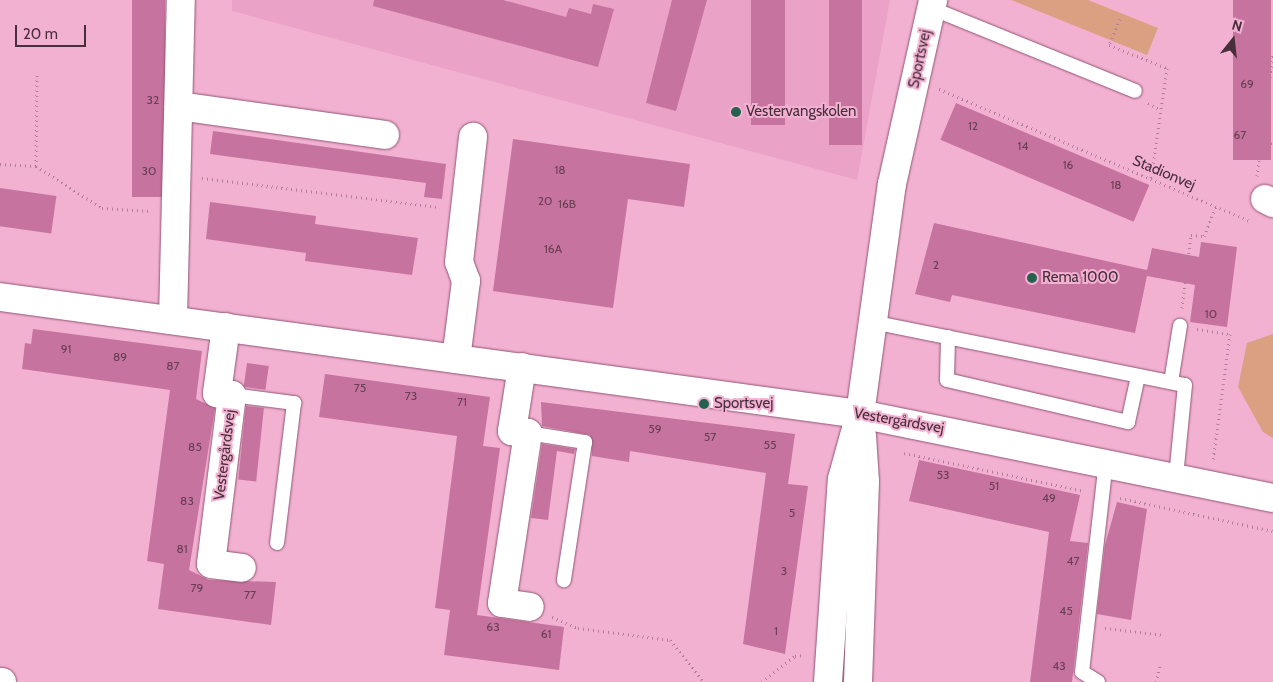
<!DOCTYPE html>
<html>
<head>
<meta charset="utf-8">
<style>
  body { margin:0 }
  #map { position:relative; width:1273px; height:682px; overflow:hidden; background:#f3b1d2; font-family:Cabin,sans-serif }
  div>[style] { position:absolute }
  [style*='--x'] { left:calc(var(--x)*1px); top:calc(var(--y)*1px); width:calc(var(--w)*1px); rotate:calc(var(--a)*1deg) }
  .built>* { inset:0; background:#eaa2c6 }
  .green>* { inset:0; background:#daa082 }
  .building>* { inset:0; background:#c7739f; transform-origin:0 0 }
  .path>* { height:3px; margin-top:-1.5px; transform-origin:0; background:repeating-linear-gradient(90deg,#b17e98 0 1px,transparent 0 5px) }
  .roads { filter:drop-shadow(0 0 1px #905674) drop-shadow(0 0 1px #905674) }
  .lane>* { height:14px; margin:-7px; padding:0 7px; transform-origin:7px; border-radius:7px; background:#fff }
  .street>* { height:28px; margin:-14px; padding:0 14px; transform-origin:14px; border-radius:14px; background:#fff }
  .secondary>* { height:28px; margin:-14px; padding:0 14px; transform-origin:14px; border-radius:14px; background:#fff }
  .dots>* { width:14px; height:14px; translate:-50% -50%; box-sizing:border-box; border:2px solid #f3b1d2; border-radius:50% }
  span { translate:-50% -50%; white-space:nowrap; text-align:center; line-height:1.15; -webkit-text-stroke:4px #f3b1d2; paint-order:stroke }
  .number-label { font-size:12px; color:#683f54 }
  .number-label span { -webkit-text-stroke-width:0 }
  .street-label { font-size:15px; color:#482e3b }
  .poi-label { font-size:15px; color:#482e3b }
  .left { translate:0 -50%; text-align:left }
  .north { position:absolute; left:1208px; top:15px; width:50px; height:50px; -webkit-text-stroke:4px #f3b1d2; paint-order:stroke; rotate:16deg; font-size:14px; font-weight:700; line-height:20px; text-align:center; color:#482e3b }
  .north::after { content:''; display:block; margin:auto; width:18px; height:22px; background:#482e3b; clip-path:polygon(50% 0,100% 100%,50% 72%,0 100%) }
  .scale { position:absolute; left:15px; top:25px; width:71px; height:22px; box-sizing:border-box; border:2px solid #482e3b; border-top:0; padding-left:6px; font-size:15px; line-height:18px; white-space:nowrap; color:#482e3b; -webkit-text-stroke:4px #f3b1d2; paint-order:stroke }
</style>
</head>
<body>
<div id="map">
  <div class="built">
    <i style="clip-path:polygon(232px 0,890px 0,857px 180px,232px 11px)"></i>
  </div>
  <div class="green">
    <i style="clip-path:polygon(1011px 0,1088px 0,1158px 28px,1147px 55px)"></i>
    <i style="clip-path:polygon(1273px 334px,1273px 438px,1263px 432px,1238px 387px,1247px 343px)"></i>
  </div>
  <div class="building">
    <i style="left:132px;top:0;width:33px;height:197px"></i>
    <i style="clip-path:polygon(374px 0,503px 0,566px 17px,569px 8px,591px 14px,593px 4px,614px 9px,598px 67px,373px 6px)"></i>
    <i style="clip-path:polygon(672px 0,707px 0,676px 111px,646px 103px)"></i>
    <i style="left:751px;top:0;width:34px;height:125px"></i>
    <i style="left:829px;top:0;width:33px;height:145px"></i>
    <i style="left:1233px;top:0;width:38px;height:160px"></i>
    <i style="left:956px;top:103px;width:210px;height:40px;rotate:23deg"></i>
    <i style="clip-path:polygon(213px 131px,446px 164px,442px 199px,424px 197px,426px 183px,210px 154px)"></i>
    <i style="clip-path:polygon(513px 139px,690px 164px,684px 207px,628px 199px,613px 308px,493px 291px)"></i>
    <i style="left:0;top:188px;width:57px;height:38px;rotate:8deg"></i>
    <i style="clip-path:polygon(210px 202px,316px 216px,315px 224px,418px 238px,412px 275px,305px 261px,306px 253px,206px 239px)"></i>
    <i style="clip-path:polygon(934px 223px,1147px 270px,1152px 248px,1199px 257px,1201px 242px,1237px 247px,1227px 327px,1190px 322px,1195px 285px,1147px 276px,1135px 333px,952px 295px,950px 302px,915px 294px)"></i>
    <i style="clip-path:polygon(33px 329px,202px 351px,196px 399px,215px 408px,189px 570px,209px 580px,276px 582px,271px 625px,158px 609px,164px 564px,147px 561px,170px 390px,22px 369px,25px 343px,31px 344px)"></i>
    <i style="left:247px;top:363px;width:22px;height:24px;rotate:8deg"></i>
    <i style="clip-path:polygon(325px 374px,490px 397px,483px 446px,500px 448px,477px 615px,564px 627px,559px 670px,444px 655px,450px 610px,435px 608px,457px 436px,319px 417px)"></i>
    <i style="clip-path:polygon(541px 402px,795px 434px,788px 484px,808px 486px,785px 654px,743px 644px,766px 473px,630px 451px,629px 462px,592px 456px,590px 435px,542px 426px)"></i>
    <i style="left:246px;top:406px;width:18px;height:74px;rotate:6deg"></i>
    <i style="clip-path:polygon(542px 444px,575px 449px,574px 454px,557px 451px,548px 520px,531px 518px)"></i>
    <i style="clip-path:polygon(919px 460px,1080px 495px,1070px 541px,1088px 543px,1072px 682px,1030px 682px,1049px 532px,909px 501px)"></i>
    <i style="clip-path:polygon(1117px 502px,1147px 509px,1131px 620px,1097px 614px,1105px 545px)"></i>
  </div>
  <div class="path">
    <i style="--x:1120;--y:19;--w:28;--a:113"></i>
    <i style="--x:1109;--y:45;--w:62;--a:21.6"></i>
    <i style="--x:1167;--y:68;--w:112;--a:98.2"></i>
    <i style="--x:939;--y:89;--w:338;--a:23"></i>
    <i style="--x:1148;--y:103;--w:13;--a:29"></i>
    <i style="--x:1261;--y:141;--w:12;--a:14"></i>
    <i style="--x:0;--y:164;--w:36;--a:3"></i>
    <i style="--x:36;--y:166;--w:78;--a:32.5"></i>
    <i style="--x:102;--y:208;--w:48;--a:3.6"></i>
    <i style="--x:36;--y:166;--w:91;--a:-89.4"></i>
    <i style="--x:1257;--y:176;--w:122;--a:-82.5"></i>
    <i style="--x:202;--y:178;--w:239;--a:7"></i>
    <i style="--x:1182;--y:308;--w:74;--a:-83"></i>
    <i style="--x:1191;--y:235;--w:13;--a:4"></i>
    <i style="--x:1204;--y:236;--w:31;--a:-68"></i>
    <i style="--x:1197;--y:329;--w:33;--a:9"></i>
    <i style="--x:1230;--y:334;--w:128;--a:97.6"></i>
    <i style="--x:904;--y:453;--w:184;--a:11.9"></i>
    <i style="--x:1120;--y:498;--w:157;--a:12.2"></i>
    <i style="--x:552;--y:617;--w:28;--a:23"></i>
    <i style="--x:578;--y:628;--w:93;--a:7.4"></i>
    <i style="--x:670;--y:640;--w:54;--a:51"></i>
    <i style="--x:1105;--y:628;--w:59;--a:6.8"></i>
    <i style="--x:762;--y:682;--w:42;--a:-38.2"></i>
    <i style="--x:795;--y:656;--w:10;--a:-6"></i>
    <i style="--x:1156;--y:682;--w:16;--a:-76"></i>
  </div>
  <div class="roads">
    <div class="lane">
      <i style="--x:931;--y:8;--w:220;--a:22.1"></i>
      <i style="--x:872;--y:322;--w:319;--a:11.4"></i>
      <i style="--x:1185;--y:385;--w:92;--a:95.6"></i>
      <i style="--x:948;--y:337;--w:43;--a:91.3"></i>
      <i style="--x:947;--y:380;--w:186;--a:13.1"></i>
      <i style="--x:1128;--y:422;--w:47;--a:-77.7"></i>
      <i style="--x:1171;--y:382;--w:57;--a:-80.9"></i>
      <i style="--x:232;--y:395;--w:63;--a:7.4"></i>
      <i style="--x:294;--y:403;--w:141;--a:96.9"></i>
      <i style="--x:528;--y:433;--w:58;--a:9"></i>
      <i style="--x:585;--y:442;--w:140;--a:98.7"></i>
      <i style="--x:1098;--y:682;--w:19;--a:-148"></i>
      <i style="--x:1082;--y:672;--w:211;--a:-83.5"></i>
    </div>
    <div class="street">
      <i style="--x:179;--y:106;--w:208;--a:8"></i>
      <i style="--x:1265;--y:199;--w:9;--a:27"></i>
      <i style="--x:0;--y:297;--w:868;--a:7.75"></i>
      <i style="--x:860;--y:414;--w:421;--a:11.5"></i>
      <i style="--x:173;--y:319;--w:319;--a:-88.6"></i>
      <i style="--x:226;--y:327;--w:67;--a:97.8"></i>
      <i style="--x:217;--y:393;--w:15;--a:8"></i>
      <i style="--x:232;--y:395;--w:170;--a:97.1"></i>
      <i style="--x:211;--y:564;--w:31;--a:7"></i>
      <i style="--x:456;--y:359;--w:79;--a:-82.7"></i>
      <i style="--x:466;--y:281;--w:20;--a:-110"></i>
      <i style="--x:459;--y:262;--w:126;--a:-83.6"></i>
      <i style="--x:522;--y:367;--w:65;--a:98.9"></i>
      <i style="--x:512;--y:431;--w:16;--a:7"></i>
      <i style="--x:528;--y:433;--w:172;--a:98.7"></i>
      <i style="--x:502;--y:603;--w:28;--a:8"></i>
    </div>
    <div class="secondary">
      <i style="--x:0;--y:682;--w:2;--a:0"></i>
      <i style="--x:828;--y:682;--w:203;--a:-86.1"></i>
      <i style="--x:842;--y:479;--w:67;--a:-74.5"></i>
      <i style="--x:860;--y:414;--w:232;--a:-82.1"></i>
      <i style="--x:892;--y:184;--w:189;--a:-77.4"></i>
      <i style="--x:858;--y:682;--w:200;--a:-88"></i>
      <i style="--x:865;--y:482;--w:47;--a:-93.7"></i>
    </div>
  </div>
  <div class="dots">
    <i style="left:736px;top:112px;background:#25624e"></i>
    <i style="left:1032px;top:278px;background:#25624e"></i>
    <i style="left:704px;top:404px;background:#25624e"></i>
  </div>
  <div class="number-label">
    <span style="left:1247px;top:84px">69</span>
    <span style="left:153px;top:100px">32</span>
    <span style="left:973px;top:126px">12</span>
    <span style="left:1240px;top:135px">67</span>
    <span style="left:1023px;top:146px">14</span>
    <span style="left:1068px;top:165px">16</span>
    <span style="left:560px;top:170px">18</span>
    <span style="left:149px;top:171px">30</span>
    <span style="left:1116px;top:185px">18</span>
    <span style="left:545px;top:201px">20</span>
    <span style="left:567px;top:204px">16B</span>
    <span style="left:553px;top:249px">16A</span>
    <span style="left:936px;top:265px">2</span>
    <span style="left:1211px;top:314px">10</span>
    <span style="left:66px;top:349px">91</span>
    <span style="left:120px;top:357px">89</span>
    <span style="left:173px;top:366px">87</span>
    <span style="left:360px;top:388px">75</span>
    <span style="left:411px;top:396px">73</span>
    <span style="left:462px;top:402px">71</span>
    <span style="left:655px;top:429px">59</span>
    <span style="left:710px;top:437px">57</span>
    <span style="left:770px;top:445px">55</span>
    <span style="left:195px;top:447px">85</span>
    <span style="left:943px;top:475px">53</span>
    <span style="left:994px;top:486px">51</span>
    <span style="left:1049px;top:498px">49</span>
    <span style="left:187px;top:501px">83</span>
    <span style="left:792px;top:513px">5</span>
    <span style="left:182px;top:549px">81</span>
    <span style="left:1073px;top:561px">47</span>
    <span style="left:784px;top:571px">3</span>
    <span style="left:197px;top:588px">79</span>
    <span style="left:250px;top:595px">77</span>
    <span style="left:1066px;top:611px">45</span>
    <span style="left:493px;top:627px">63</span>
    <span style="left:776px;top:631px">1</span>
    <span style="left:546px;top:634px">61</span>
    <span style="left:1059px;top:666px">43</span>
  </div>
  <div class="street-label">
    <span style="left:920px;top:59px;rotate:-78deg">Sportsvej</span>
    <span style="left:1164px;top:173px;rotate:23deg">Stadionvej</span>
    <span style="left:899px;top:421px;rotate:10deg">Vestergårdsvej</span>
    <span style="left:225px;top:455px;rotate:-83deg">Vestergårdsvej</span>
  </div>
  <div class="poi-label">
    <span class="left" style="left:746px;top:112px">Vestervangskolen</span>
    <span class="left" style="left:1042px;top:278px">Rema 1000</span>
    <span class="left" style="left:714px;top:404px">Sportsvej</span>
  </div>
  <div class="north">N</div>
  <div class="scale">20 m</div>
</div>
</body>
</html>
